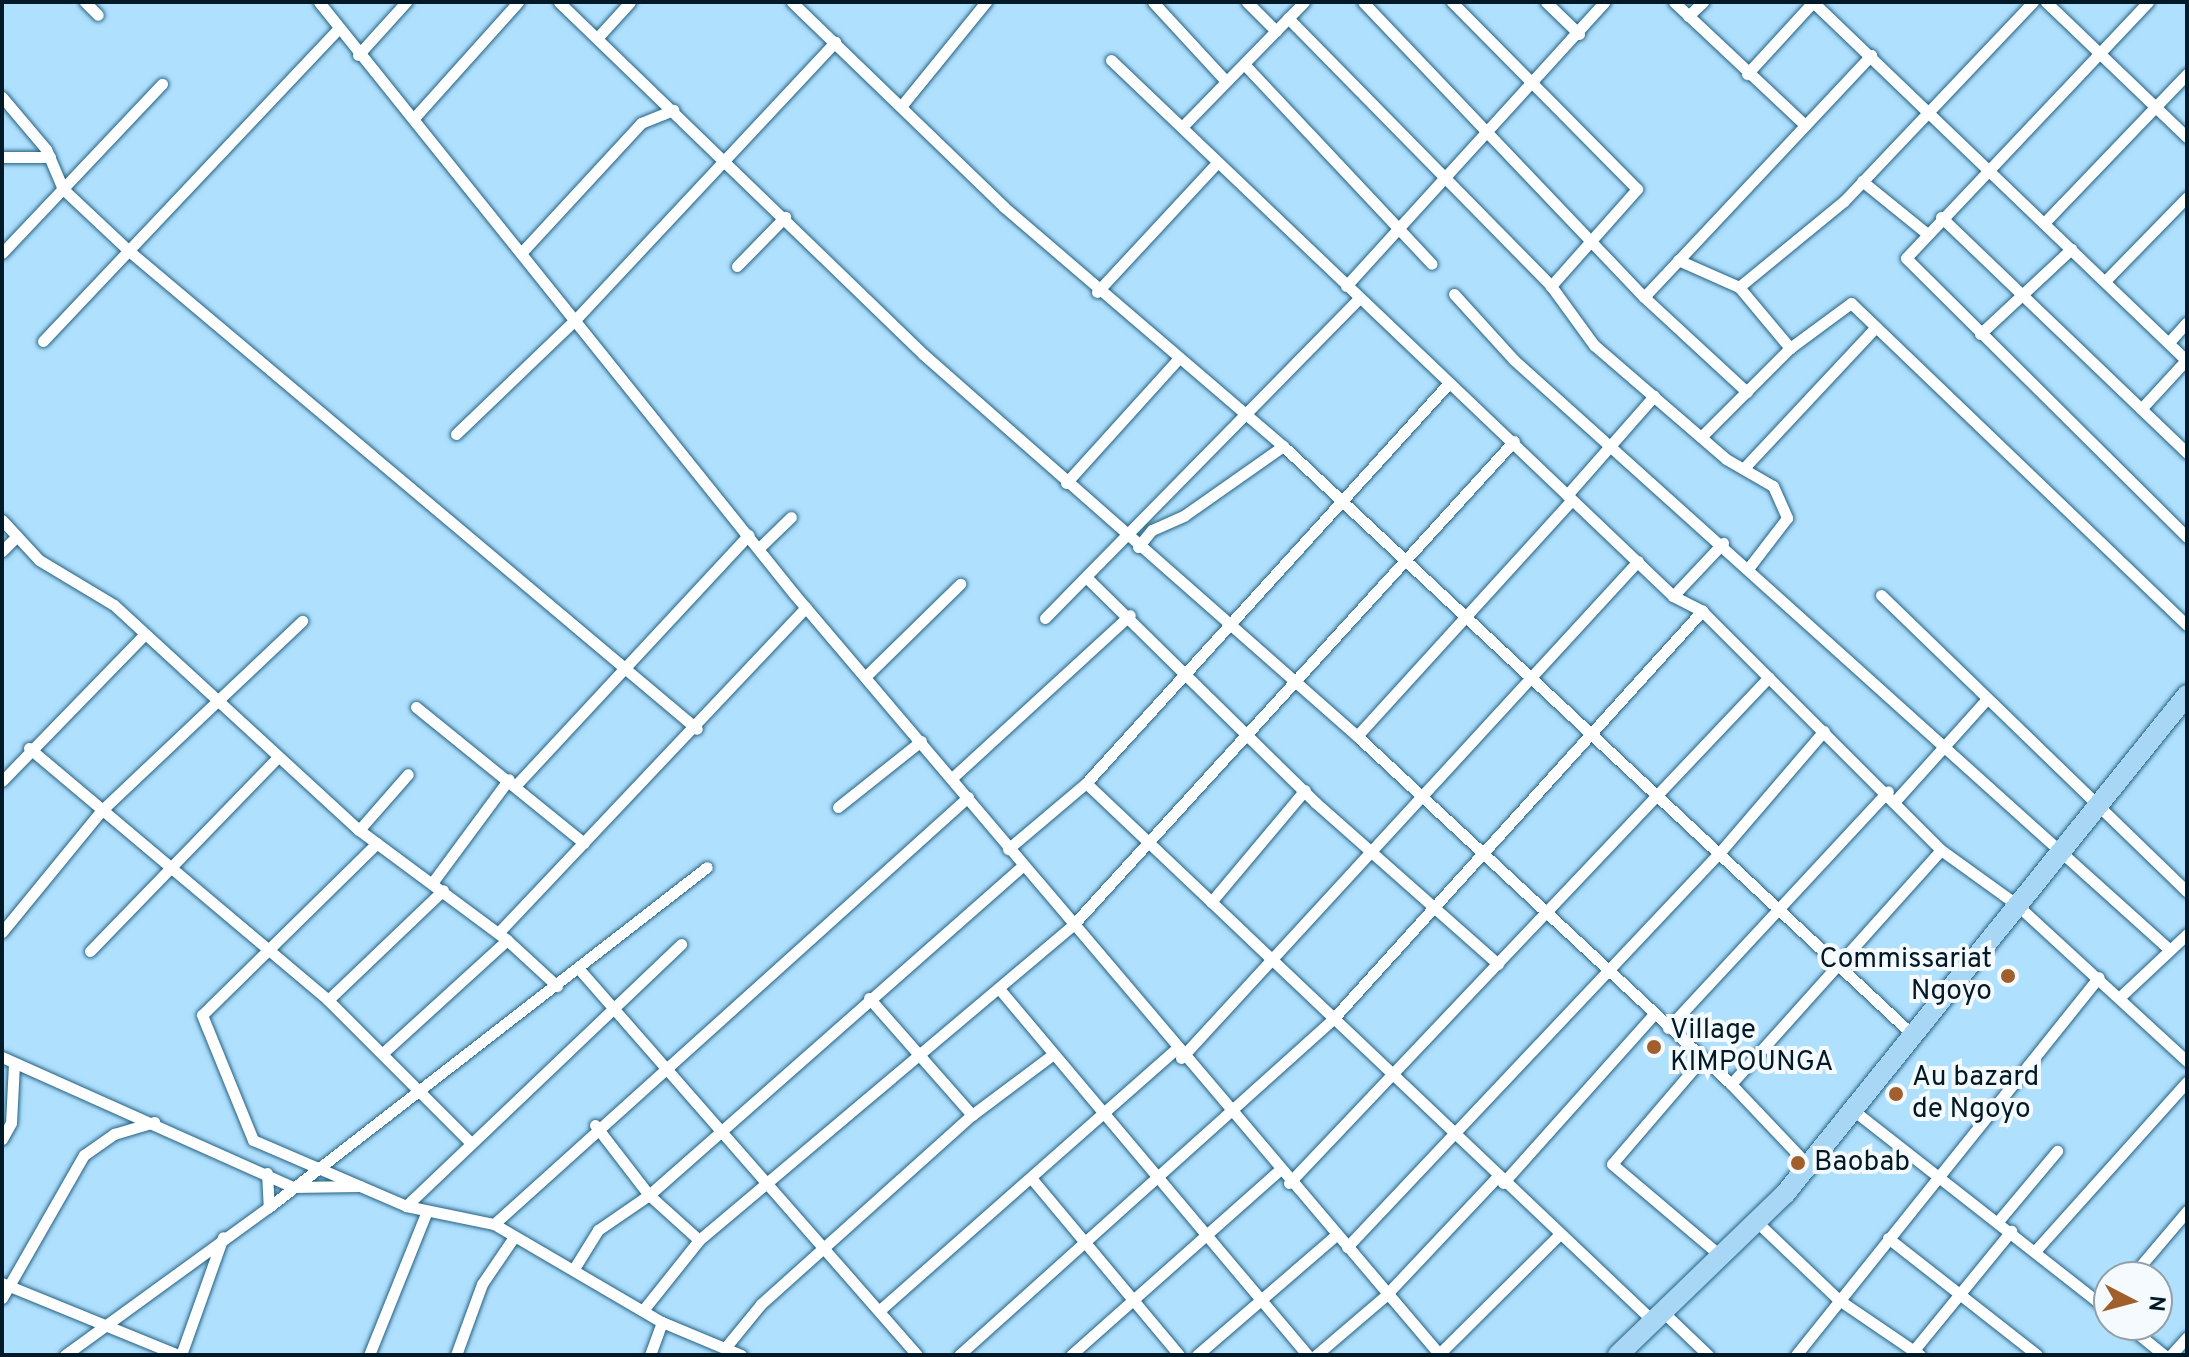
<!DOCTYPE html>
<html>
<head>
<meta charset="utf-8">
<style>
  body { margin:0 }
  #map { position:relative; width:2189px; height:1357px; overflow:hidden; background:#afe0fe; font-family:Overpass,sans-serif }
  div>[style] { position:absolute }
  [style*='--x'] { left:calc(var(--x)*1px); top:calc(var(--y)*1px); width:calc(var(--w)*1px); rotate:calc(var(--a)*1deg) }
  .roads { filter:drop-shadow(0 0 2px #246182) drop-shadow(0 0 2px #246182) }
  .street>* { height:11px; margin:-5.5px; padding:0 5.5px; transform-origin:5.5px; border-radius:5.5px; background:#fff }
  .highway>* { height:20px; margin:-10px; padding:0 10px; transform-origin:10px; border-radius:10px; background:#a7d7f5 }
  .dots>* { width:22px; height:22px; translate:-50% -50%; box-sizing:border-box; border:4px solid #f4fafe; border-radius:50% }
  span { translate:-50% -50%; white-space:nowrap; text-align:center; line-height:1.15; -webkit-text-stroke:8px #f4fafe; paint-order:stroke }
  .poi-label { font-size:28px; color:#021a27 }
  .right { translate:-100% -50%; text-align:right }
  .left { translate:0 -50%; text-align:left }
  .frame { position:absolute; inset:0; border:4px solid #021a27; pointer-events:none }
  .north { position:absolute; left:2093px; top:1261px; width:80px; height:80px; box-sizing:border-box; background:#f4fafe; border:2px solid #93a0a8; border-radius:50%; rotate:96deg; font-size:22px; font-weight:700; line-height:32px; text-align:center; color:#021a27 }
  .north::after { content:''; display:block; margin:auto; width:28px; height:36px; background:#a15f2b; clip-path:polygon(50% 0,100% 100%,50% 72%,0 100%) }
</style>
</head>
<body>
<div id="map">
  <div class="roads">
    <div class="street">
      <i style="--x:85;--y:2;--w:18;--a:45"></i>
      <i style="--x:319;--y:2;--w:760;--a:51.25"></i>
      <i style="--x:795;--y:595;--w:997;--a:49.68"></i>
      <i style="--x:559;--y:2;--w:506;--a:44.04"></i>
      <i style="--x:923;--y:354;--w:578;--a:41.35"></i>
      <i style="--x:1357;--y:736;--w:511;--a:42.94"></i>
      <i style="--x:1731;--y:1084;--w:112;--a:46.5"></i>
      <i style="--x:792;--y:2;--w:295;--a:44"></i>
      <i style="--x:1004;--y:207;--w:367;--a:40.6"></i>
      <i style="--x:1283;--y:446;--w:864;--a:43.08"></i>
      <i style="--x:1153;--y:2;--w:106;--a:47.3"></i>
      <i style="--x:1247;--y:2;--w:41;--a:45"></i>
      <i style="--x:1363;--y:2;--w:407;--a:46.4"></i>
      <i style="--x:1644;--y:297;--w:140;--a:42.7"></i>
      <i style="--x:1452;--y:2;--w:263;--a:45.3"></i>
      <i style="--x:1637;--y:189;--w:130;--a:131.6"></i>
      <i style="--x:1546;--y:2;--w:46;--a:44.1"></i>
      <i style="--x:1674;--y:2;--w:180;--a:43.2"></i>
      <i style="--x:1813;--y:2;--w:518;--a:43.83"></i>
      <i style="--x:2046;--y:2;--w:195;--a:43.8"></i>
      <i style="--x:2148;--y:2;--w:352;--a:133.4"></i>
      <i style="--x:1906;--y:258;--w:396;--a:44.8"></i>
      <i style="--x:1688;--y:16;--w:21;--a:-43"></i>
      <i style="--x:1288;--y:18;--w:375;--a:45.5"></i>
      <i style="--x:1551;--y:286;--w:73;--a:53.9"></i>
      <i style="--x:1594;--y:345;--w:174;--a:40.8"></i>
      <i style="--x:1726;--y:459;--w:54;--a:29.9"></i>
      <i style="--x:1773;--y:486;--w:35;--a:66"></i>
      <i style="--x:1787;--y:518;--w:61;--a:127.6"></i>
      <i style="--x:599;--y:36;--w:46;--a:-47.6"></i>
      <i style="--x:358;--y:55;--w:72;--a:-47.8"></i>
      <i style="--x:1111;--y:60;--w:777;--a:43.64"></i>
      <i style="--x:1673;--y:596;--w:33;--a:27"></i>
      <i style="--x:1702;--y:611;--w:338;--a:45"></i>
      <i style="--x:1941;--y:850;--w:92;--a:35.8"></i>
      <i style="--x:2016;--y:904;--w:232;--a:42.6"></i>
      <i style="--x:1244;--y:64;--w:274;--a:46.8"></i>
      <i style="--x:1747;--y:74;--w:98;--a:-47.5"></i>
      <i style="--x:2;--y:97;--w:68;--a:49.8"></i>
      <i style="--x:46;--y:149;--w:43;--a:67"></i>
      <i style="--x:63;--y:189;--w:91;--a:43.2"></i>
      <i style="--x:129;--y:251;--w:742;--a:40.08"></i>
      <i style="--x:903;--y:104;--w:132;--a:-50.9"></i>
      <i style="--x:414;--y:118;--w:156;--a:-48.1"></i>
      <i style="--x:1183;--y:126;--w:173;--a:-45.7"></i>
      <i style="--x:2;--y:157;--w:48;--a:0"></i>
      <i style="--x:1862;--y:181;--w:81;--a:39"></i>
      <i style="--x:1941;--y:217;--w:341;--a:43.8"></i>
      <i style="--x:2044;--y:223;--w:207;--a:-46.2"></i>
      <i style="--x:522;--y:252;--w:176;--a:-47.3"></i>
      <i style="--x:641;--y:123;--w:35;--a:-22"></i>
      <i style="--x:2;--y:253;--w:233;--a:-46.6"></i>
      <i style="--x:1678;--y:260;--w:67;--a:23.9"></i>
      <i style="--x:1739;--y:287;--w:80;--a:50.1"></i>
      <i style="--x:737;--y:266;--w:69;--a:-45.6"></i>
      <i style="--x:2106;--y:280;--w:116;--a:-45.7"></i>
      <i style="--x:1346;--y:286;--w:384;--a:-47.7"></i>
      <i style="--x:1739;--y:287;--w:136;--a:-39.3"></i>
      <i style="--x:1844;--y:201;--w:274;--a:-46.5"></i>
      <i style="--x:1097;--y:292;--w:176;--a:-47.1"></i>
      <i style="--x:1454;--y:294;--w:89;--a:47.7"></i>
      <i style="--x:1514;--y:360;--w:882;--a:41.97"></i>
      <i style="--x:1644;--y:297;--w:332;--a:-46.8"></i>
      <i style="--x:1980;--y:334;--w:125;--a:-43"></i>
      <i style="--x:43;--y:341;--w:428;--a:-46.6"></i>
      <i style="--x:2170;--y:341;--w:25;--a:-48"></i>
      <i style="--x:2141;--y:409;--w:67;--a:-47.4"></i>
      <i style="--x:456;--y:434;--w:165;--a:-43.8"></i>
      <i style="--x:575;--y:320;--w:381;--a:-46.9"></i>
      <i style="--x:1701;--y:437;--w:126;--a:-45"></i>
      <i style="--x:1790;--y:348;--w:76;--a:-36.4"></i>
      <i style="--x:1851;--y:303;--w:465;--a:43.8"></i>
      <i style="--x:1744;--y:468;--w:193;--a:-46.9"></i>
      <i style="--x:1066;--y:483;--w:167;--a:-47.9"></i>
      <i style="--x:1567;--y:495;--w:132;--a:-48.7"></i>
      <i style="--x:2;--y:520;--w:54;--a:47.2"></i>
      <i style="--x:39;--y:560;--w:87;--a:31"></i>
      <i style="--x:114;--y:605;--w:333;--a:42.6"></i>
      <i style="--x:359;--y:830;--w:184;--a:36.6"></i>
      <i style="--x:507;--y:940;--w:68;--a:42.6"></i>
      <i style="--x:760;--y:547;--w:43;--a:-44.1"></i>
      <i style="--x:1138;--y:547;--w:22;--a:-51"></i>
      <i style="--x:1152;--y:530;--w:36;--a:-24"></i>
      <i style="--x:1185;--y:515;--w:120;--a:-35.1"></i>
      <i style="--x:2;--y:551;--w:21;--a:-45"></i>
      <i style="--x:1087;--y:578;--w:321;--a:44.5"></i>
      <i style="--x:1316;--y:803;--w:243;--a:41.5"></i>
      <i style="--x:1881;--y:595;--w:426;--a:44.1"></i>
      <i style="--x:1673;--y:596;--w:73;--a:-46.7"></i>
      <i style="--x:1045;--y:618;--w:448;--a:-45.5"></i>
      <i style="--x:866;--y:676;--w:132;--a:-44.4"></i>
      <i style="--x:416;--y:707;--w:216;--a:39"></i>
      <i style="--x:1357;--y:736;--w:318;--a:-47.7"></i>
      <i style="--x:29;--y:748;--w:391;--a:40.1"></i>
      <i style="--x:328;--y:1000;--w:201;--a:45"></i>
      <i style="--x:952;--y:778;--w:241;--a:-42.5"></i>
      <i style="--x:2;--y:781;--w:201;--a:-45.8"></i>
      <i style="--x:1086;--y:783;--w:782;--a:43.5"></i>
      <i style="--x:517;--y:784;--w:340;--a:-47.1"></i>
      <i style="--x:1896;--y:800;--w:135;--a:-48"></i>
      <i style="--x:838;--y:807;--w:106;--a:-38.5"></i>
      <i style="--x:359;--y:830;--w:74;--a:-48.8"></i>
      <i style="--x:377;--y:843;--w:245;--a:135.5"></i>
      <i style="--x:202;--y:1015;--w:135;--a:67.8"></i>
      <i style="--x:253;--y:1140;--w:167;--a:23.3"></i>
      <i style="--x:406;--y:1206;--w:90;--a:11.6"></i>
      <i style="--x:494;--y:1224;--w:194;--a:30.3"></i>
      <i style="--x:662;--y:1322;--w:86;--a:22.7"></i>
      <i style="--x:1008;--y:849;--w:102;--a:-40.2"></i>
      <i style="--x:1086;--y:783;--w:539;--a:-47.78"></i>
      <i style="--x:432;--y:883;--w:129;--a:-53.5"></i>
      <i style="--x:1211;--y:902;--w:146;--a:-50"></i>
      <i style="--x:2;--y:932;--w:156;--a:-50.7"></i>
      <i style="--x:101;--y:811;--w:277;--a:-43.4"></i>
      <i style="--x:498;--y:933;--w:448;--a:-46.6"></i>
      <i style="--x:90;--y:951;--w:267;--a:-45.9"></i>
      <i style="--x:579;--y:969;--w:513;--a:48.79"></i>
      <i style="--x:1001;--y:991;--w:476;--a:49.9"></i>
      <i style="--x:2121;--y:996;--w:91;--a:-43.2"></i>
      <i style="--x:869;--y:998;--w:156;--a:48.6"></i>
      <i style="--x:328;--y:1000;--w:159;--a:-43.7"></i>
      <i style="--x:1668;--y:1028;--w:323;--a:-47.1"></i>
      <i style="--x:384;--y:1052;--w:166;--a:-42.3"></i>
      <i style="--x:2;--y:1057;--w:318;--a:24.1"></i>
      <i style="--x:292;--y:1187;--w:68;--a:-0.8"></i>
      <i style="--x:1181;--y:1058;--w:675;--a:-47.4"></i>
      <i style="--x:1702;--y:1059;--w:138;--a:130.6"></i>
      <i style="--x:1612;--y:1164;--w:144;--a:40.2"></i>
      <i style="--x:1731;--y:1084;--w:314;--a:-48.1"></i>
      <i style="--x:1853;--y:1110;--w:325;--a:38.1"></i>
      <i style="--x:595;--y:1125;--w:88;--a:52.4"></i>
      <i style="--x:649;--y:1195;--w:67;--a:42"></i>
      <i style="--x:2;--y:1139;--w:18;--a:-61"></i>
      <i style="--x:11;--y:1123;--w:59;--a:-87.1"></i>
      <i style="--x:267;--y:1173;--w:34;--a:87"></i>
      <i style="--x:1032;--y:1179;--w:229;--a:50.1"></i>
      <i style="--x:1289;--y:1183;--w:697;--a:-46.51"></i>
      <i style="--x:1503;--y:1183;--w:225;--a:-48.2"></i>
      <i style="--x:406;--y:1206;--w:380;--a:-43.6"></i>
      <i style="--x:2000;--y:1219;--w:89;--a:-50"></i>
      <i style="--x:1757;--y:1222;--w:113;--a:43.6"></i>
      <i style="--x:1839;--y:1300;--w:98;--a:34.2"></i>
      <i style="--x:494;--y:1224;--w:638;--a:-42.01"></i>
      <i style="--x:1888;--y:1238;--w:189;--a:38.1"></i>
      <i style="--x:1347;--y:1247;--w:545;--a:-46.64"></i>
      <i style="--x:1721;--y:851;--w:158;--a:-49.4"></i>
      <i style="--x:2036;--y:1250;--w:226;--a:-48.1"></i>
      <i style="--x:575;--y:1267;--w:44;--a:-58.1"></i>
      <i style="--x:598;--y:1230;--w:62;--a:-34.5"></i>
      <i style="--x:649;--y:1195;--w:499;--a:-41.4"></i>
      <i style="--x:2131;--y:1277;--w:87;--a:-49.7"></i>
      <i style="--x:2;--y:1283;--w:190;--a:22.2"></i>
      <i style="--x:2;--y:1298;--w:165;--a:-60.2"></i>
      <i style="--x:84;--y:1155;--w:37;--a:-35"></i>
      <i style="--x:114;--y:1134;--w:42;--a:-16.7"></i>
      <i style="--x:644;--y:1309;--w:88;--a:-51.4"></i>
      <i style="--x:699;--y:1240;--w:488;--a:-40.1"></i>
      <i style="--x:1072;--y:926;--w:656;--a:-47.66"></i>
      <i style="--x:881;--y:1309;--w:393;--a:-41.4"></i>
      <i style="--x:1662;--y:1311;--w:64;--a:43.7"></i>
      <i style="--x:2127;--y:1325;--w:48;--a:39"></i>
      <i style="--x:725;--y:1348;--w:57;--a:-50.7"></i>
      <i style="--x:761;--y:1304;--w:283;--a:-41.9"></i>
      <i style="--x:972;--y:1115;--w:99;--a:-36.8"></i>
      <i style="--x:1914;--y:1350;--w:154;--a:-50.8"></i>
      <i style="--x:65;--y:1355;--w:252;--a:-36"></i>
      <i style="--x:269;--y:1207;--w:554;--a:-37.82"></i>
      <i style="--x:181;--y:1355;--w:125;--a:-70.4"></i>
      <i style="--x:369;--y:1355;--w:155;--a:-68.1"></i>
      <i style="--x:456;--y:1355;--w:76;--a:-69.9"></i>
      <i style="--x:482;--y:1284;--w:57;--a:-55.8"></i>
      <i style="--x:650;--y:1355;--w:35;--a:-70"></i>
      <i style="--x:959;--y:1355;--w:501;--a:-41.93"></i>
      <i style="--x:1332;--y:1020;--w:552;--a:-47.87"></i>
      <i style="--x:1071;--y:1355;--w:277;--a:-41.6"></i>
      <i style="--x:1197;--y:1355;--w:184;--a:-40.8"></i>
      <i style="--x:1316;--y:1355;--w:91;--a:-40.5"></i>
      <i style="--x:1385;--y:1296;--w:163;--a:-46.7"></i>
      <i style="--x:1438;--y:1355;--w:172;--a:-44.8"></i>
      <i style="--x:1796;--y:1355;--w:484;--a:-51.3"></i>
      <i style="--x:2171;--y:1355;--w:24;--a:-48"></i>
    </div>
    <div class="highway">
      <i style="--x:1618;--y:1355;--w:232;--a:-44"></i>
      <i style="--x:1785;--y:1194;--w:641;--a:-51.14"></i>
    </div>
  </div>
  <div class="dots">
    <i style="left:2008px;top:976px;background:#a15f2b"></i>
    <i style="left:1654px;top:1047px;background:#a15f2b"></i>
    <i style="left:1896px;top:1094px;background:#a15f2b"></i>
    <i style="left:1798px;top:1163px;background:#a15f2b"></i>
  </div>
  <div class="poi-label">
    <span class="right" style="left:1992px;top:976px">Commissariat<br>Ngoyo</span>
    <span class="left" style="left:1670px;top:1047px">Village<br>KIMPOUNGA</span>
    <span class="left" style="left:1912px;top:1094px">Au bazard<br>de Ngoyo</span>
    <span class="left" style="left:1814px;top:1163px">Baobab</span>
  </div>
  <div class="frame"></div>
  <div class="north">N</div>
</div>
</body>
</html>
